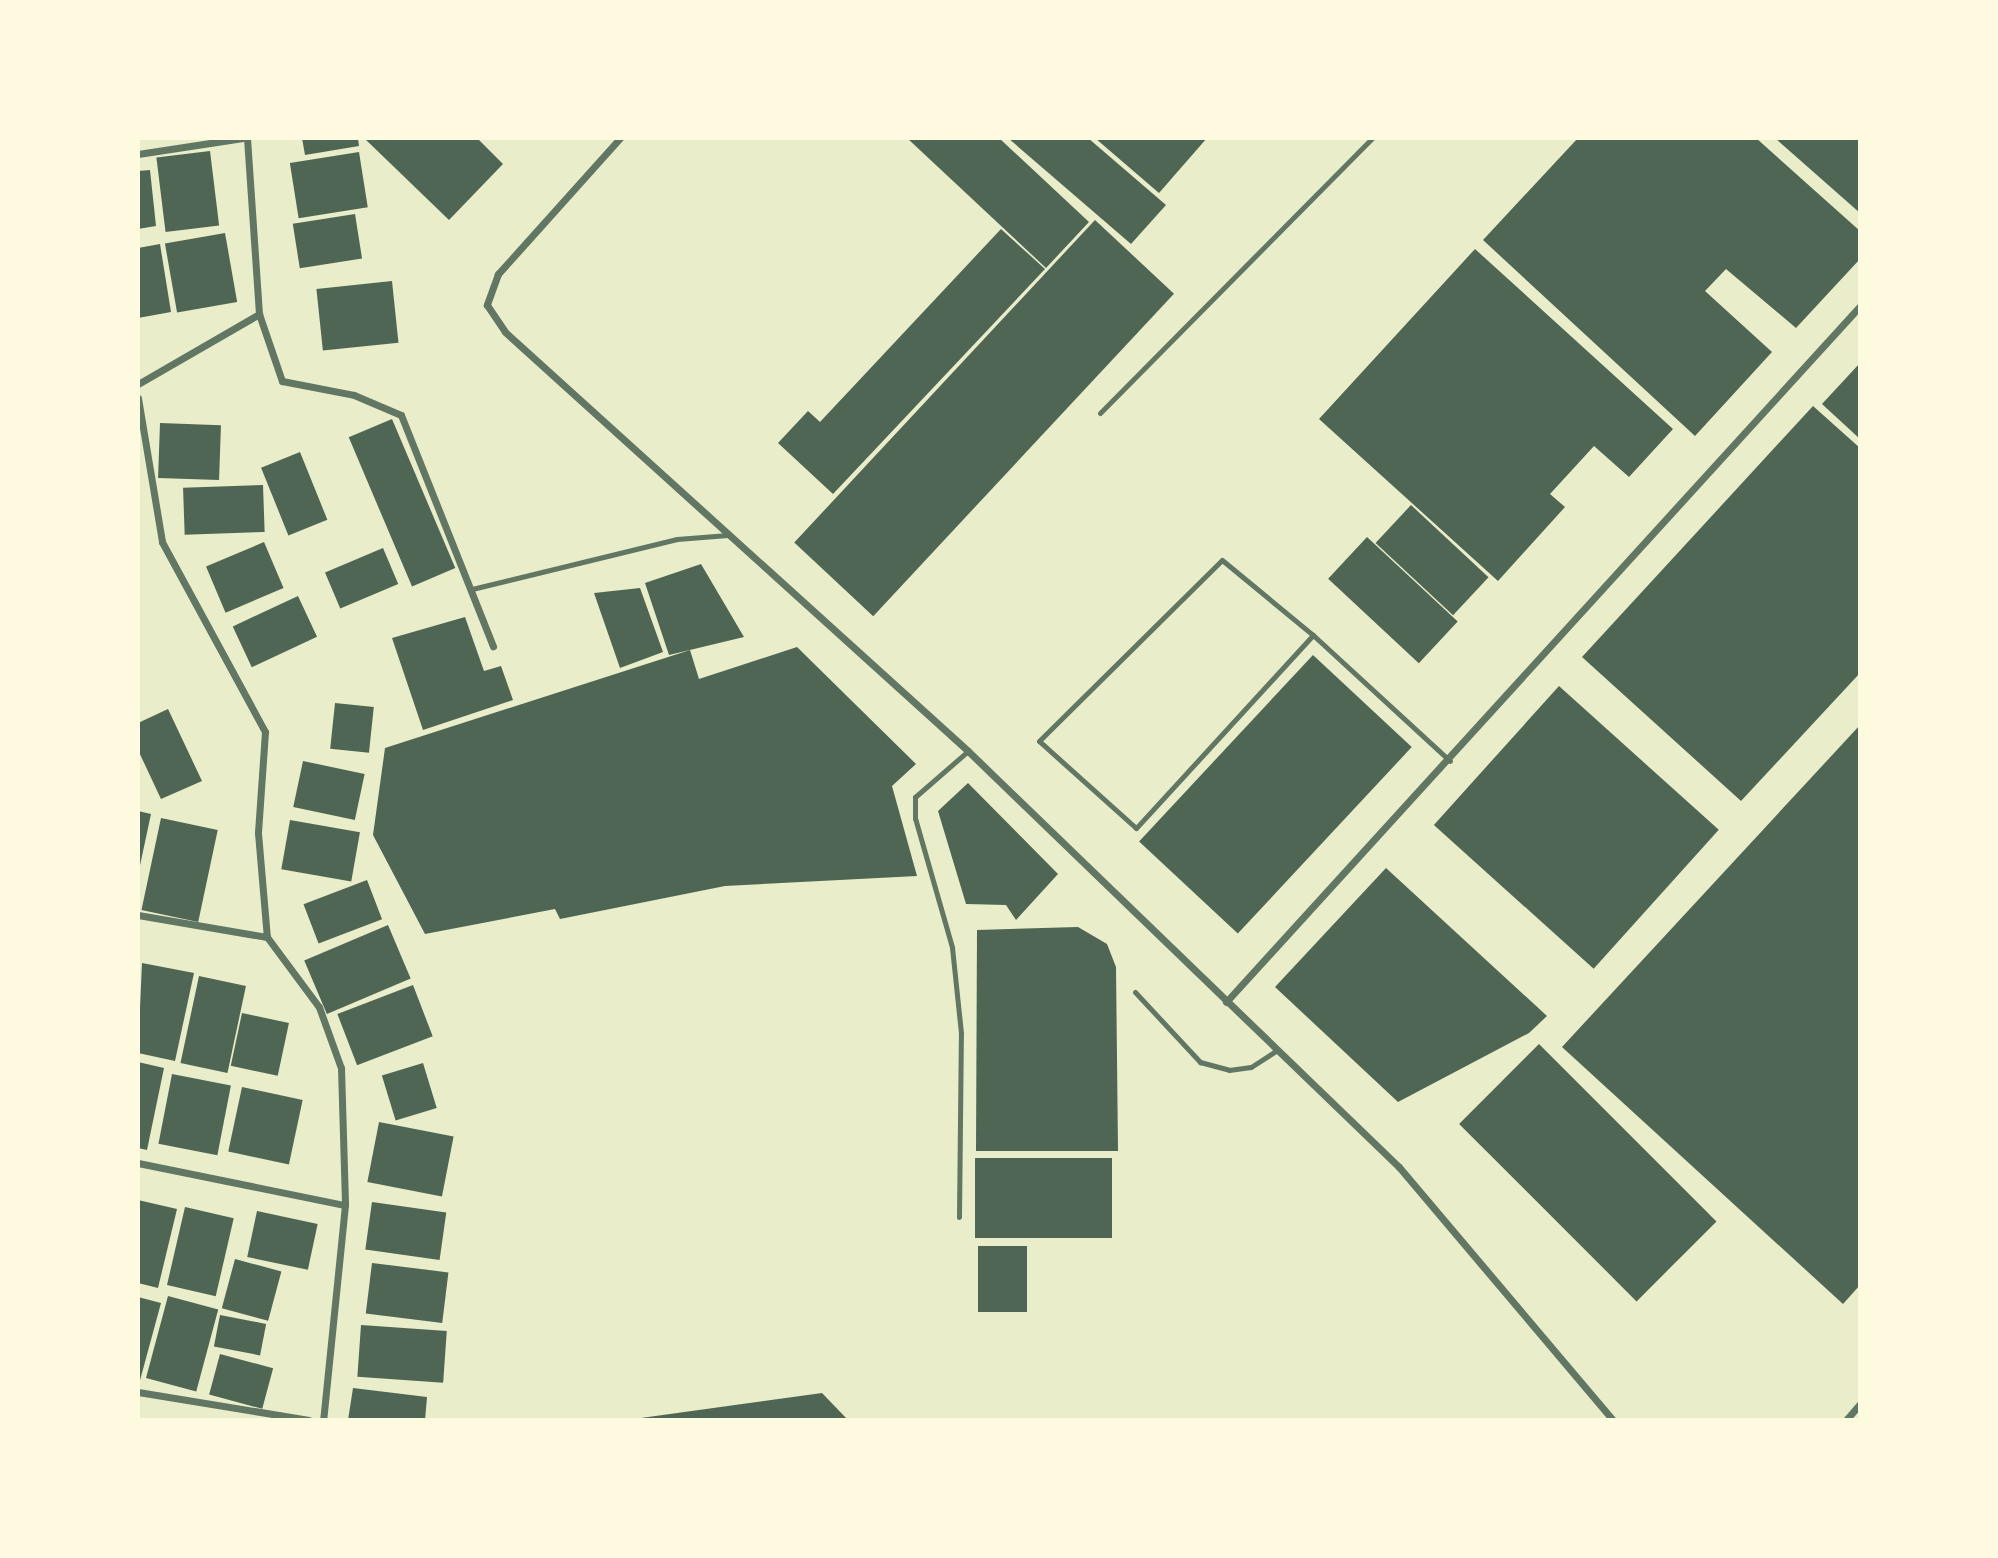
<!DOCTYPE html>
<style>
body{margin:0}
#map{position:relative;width:1998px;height:1558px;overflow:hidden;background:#e9edc9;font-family:"Source Serif 4",serif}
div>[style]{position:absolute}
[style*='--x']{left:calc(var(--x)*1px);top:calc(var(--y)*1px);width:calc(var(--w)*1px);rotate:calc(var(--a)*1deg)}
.building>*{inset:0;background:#4f6655;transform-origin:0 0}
.service>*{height:5px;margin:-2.5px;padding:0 2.5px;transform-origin:2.5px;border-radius:2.5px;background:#617663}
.minor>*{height:7px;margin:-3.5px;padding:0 3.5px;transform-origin:3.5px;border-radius:3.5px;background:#617663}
span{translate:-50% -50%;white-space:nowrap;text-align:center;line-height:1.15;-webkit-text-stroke:6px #fefae0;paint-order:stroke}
.frame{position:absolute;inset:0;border:140px solid #fefae0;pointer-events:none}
</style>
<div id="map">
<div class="building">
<div style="clip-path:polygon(302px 138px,358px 138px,359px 146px,305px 155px)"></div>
<div style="clip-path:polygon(364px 138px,477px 138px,503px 164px,449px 220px)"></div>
<div style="clip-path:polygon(907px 138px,999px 138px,1089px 222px,1046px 268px)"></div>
<div style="clip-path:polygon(1008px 138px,1088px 138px,1166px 205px,1131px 244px)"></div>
<div style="clip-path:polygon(1095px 138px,1207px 138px,1159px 193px)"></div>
<div style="clip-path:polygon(1578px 138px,1756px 138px,1860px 231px,1860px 259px,1796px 328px,1726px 269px,1705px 291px,1772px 352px,1695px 436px,1483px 240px)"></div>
<div style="clip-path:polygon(1775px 138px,1860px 138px,1860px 213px)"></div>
<div style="left:210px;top:151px;width:75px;height:54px;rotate:83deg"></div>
<div style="left:359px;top:152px;width:56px;height:70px;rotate:81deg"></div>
<div style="clip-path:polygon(150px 170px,156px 226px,138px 229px,138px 171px)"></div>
<div style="left:355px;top:214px;width:45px;height:63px;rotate:81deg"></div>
<div style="left:1095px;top:220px;width:108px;height:441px;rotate:43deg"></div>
<div style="clip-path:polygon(1001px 229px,1045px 269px,833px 494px,778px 443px,808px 411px,820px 422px)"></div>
<div style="left:225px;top:233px;width:70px;height:61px;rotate:80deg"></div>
<div style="clip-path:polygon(160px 244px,171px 312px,138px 318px,138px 248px)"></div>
<div style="clip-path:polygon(1475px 249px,1673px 429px,1629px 477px,1594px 446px,1550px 494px,1565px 507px,1498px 581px,1319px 419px)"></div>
<div style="left:392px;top:281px;width:62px;height:76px;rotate:84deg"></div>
<div style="clip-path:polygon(1860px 363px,1860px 439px,1822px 404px)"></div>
<div style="clip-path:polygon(1813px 406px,1860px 448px,1860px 673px,1741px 801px,1582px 657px)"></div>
<div style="left:392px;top:419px;width:162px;height:47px;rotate:67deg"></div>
<div style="left:160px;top:423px;width:61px;height:55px;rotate:2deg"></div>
<div style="left:300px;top:452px;width:73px;height:42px;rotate:68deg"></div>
<div style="left:263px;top:485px;width:47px;height:80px;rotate:88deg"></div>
<div style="left:1411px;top:505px;width:106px;height:52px;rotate:43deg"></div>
<div style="left:1367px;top:537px;width:124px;height:57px;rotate:43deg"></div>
<div style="left:264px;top:542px;width:50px;height:63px;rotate:67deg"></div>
<div style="left:383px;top:548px;width:39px;height:63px;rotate:67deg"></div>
<div style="clip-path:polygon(701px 564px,744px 637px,669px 655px,645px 583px)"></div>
<div style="clip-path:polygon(640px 588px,663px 652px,620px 668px,594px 593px)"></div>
<div style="left:298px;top:596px;width:45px;height:72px;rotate:65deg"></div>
<div style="clip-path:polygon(465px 617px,484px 671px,501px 666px,513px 700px,423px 730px,392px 638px)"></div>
<div style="clip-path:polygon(797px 647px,916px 764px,892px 786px,917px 876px,725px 886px,560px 919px,555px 909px,425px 934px,373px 835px,385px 748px,690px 650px,699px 679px)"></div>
<div style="left:1313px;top:655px;width:135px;height:255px;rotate:43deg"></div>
<div style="left:1559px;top:686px;width:215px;height:187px;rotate:42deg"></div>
<div style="left:335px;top:703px;width:39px;height:46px;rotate:6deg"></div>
<div style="clip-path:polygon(168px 709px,202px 781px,161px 799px,138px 750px,138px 723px)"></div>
<div style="clip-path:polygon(1860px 725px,1860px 1285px,1843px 1304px,1562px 1047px)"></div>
<div style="left:303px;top:761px;width:63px;height:47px;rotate:12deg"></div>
<div style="clip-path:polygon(968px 783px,1058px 874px,1016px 920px,1006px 905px,966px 904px,938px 811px)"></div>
<div style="clip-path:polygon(138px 811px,151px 814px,139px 870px,138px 870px)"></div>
<div style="left:161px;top:818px;width:58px;height:94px;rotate:12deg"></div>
<div style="left:290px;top:820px;width:71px;height:50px;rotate:10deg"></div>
<div style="clip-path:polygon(1386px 868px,1547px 1016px,1529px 1033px,1398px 1102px,1275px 987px)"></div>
<div style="left:367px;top:880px;width:42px;height:68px;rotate:69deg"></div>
<div style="left:388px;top:925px;width:58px;height:91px;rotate:67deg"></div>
<div style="clip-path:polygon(1078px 927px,1107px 944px,1116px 967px,1118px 1151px,976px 1151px,977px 930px)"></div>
<div style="clip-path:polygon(142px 963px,194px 973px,175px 1061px,138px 1053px)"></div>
<div style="left:199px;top:976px;width:48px;height:89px;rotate:12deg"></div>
<div style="left:413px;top:985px;width:55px;height:81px;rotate:69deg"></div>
<div style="left:242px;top:1013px;width:48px;height:54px;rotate:12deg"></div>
<div style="left:1539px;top:1044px;width:251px;height:113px;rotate:45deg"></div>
<div style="clip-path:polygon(138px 1062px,164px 1068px,147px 1150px,138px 1148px)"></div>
<div style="left:423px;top:1063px;width:47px;height:43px;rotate:73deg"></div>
<div style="left:172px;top:1074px;width:60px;height:71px;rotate:11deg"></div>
<div style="left:242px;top:1087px;width:62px;height:66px;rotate:12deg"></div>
<div style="left:379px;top:1122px;width:76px;height:61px;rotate:11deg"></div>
<div style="left:975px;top:1158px;width:137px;height:80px"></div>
<div style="clip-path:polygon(138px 1200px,177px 1209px,158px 1288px,138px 1283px)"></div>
<div style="left:372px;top:1202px;width:75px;height:48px;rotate:8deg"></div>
<div style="left:185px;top:1207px;width:50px;height:80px;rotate:13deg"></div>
<div style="left:257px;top:1211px;width:62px;height:47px;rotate:12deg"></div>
<div style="left:978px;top:1246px;width:49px;height:66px"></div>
<div style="left:235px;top:1259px;width:48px;height:51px;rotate:15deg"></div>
<div style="left:372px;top:1263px;width:77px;height:51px;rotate:7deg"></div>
<div style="left:168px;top:1296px;width:52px;height:85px;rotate:15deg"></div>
<div style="clip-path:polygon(138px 1297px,161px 1303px,139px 1384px,138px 1384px)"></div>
<div style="left:220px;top:1315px;width:47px;height:32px;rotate:11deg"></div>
<div style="left:361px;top:1325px;width:86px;height:52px;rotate:4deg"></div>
<div style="left:220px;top:1354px;width:55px;height:42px;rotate:15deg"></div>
<div style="clip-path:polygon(353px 1388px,427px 1397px,425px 1420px,348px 1420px)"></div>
<div style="clip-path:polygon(822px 1393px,848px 1420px,641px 1420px,641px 1418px)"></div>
</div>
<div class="service">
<div style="--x:1100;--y:413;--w:387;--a:-45.3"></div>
<div style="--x:472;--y:589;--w:211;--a:-13.7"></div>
<div style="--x:677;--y:539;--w:51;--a:-4.5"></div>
<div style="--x:1313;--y:635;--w:262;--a:132.5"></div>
<div style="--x:1136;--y:828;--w:130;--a:-138.1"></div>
<div style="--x:1039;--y:741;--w:257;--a:-44.7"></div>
<div style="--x:1222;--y:560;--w:118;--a:39.5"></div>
<div style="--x:1313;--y:635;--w:186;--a:42.6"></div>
<div style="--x:1135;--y:992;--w:96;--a:47.1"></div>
<div style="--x:1200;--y:1062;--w:30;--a:15"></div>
<div style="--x:1229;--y:1070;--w:22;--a:-8"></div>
<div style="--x:1251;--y:1067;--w:31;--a:-33"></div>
<div style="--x:959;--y:1217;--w:184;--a:-89.4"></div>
<div style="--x:961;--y:1033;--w:86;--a:-96"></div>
<div style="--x:952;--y:947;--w:134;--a:-106"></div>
<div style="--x:915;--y:818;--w:21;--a:-90"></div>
<div style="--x:915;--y:797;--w:70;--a:-41"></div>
</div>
<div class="minor">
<div style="--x:247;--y:138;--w:176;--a:86.1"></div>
<div style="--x:259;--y:314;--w:71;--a:71.1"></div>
<div style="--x:282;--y:381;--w:73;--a:11"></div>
<div style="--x:354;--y:395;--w:51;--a:23.1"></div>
<div style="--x:401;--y:415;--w:249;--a:68.3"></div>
<div style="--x:620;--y:138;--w:183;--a:131.9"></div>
<div style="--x:498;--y:274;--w:33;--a:110"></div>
<div style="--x:487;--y:305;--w:32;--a:56"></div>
<div style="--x:505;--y:332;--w:624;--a:42.14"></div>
<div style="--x:968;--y:751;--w:599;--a:43.99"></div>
<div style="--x:1399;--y:1167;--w:331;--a:49.8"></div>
<div style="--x:138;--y:154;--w:106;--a:-8.7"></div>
<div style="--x:138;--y:384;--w:140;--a:-30"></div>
<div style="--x:138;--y:398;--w:146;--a:80.5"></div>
<div style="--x:162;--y:542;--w:216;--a:61.5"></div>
<div style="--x:265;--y:732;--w:101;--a:94"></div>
<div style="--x:258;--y:833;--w:104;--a:85.1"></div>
<div style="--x:267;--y:937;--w:87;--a:53.4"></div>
<div style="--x:319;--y:1007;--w:65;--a:70.2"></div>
<div style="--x:341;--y:1068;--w:137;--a:88.3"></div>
<div style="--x:345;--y:1205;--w:216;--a:95.8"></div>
<div style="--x:138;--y:915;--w:131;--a:9.7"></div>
<div style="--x:1226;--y:1002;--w:941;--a:-47.67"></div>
<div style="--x:138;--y:1163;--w:211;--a:11.5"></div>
<div style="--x:138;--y:1392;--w:173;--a:9.3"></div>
<div style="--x:1846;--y:1420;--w:21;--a:-49"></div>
</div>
<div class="frame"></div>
</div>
